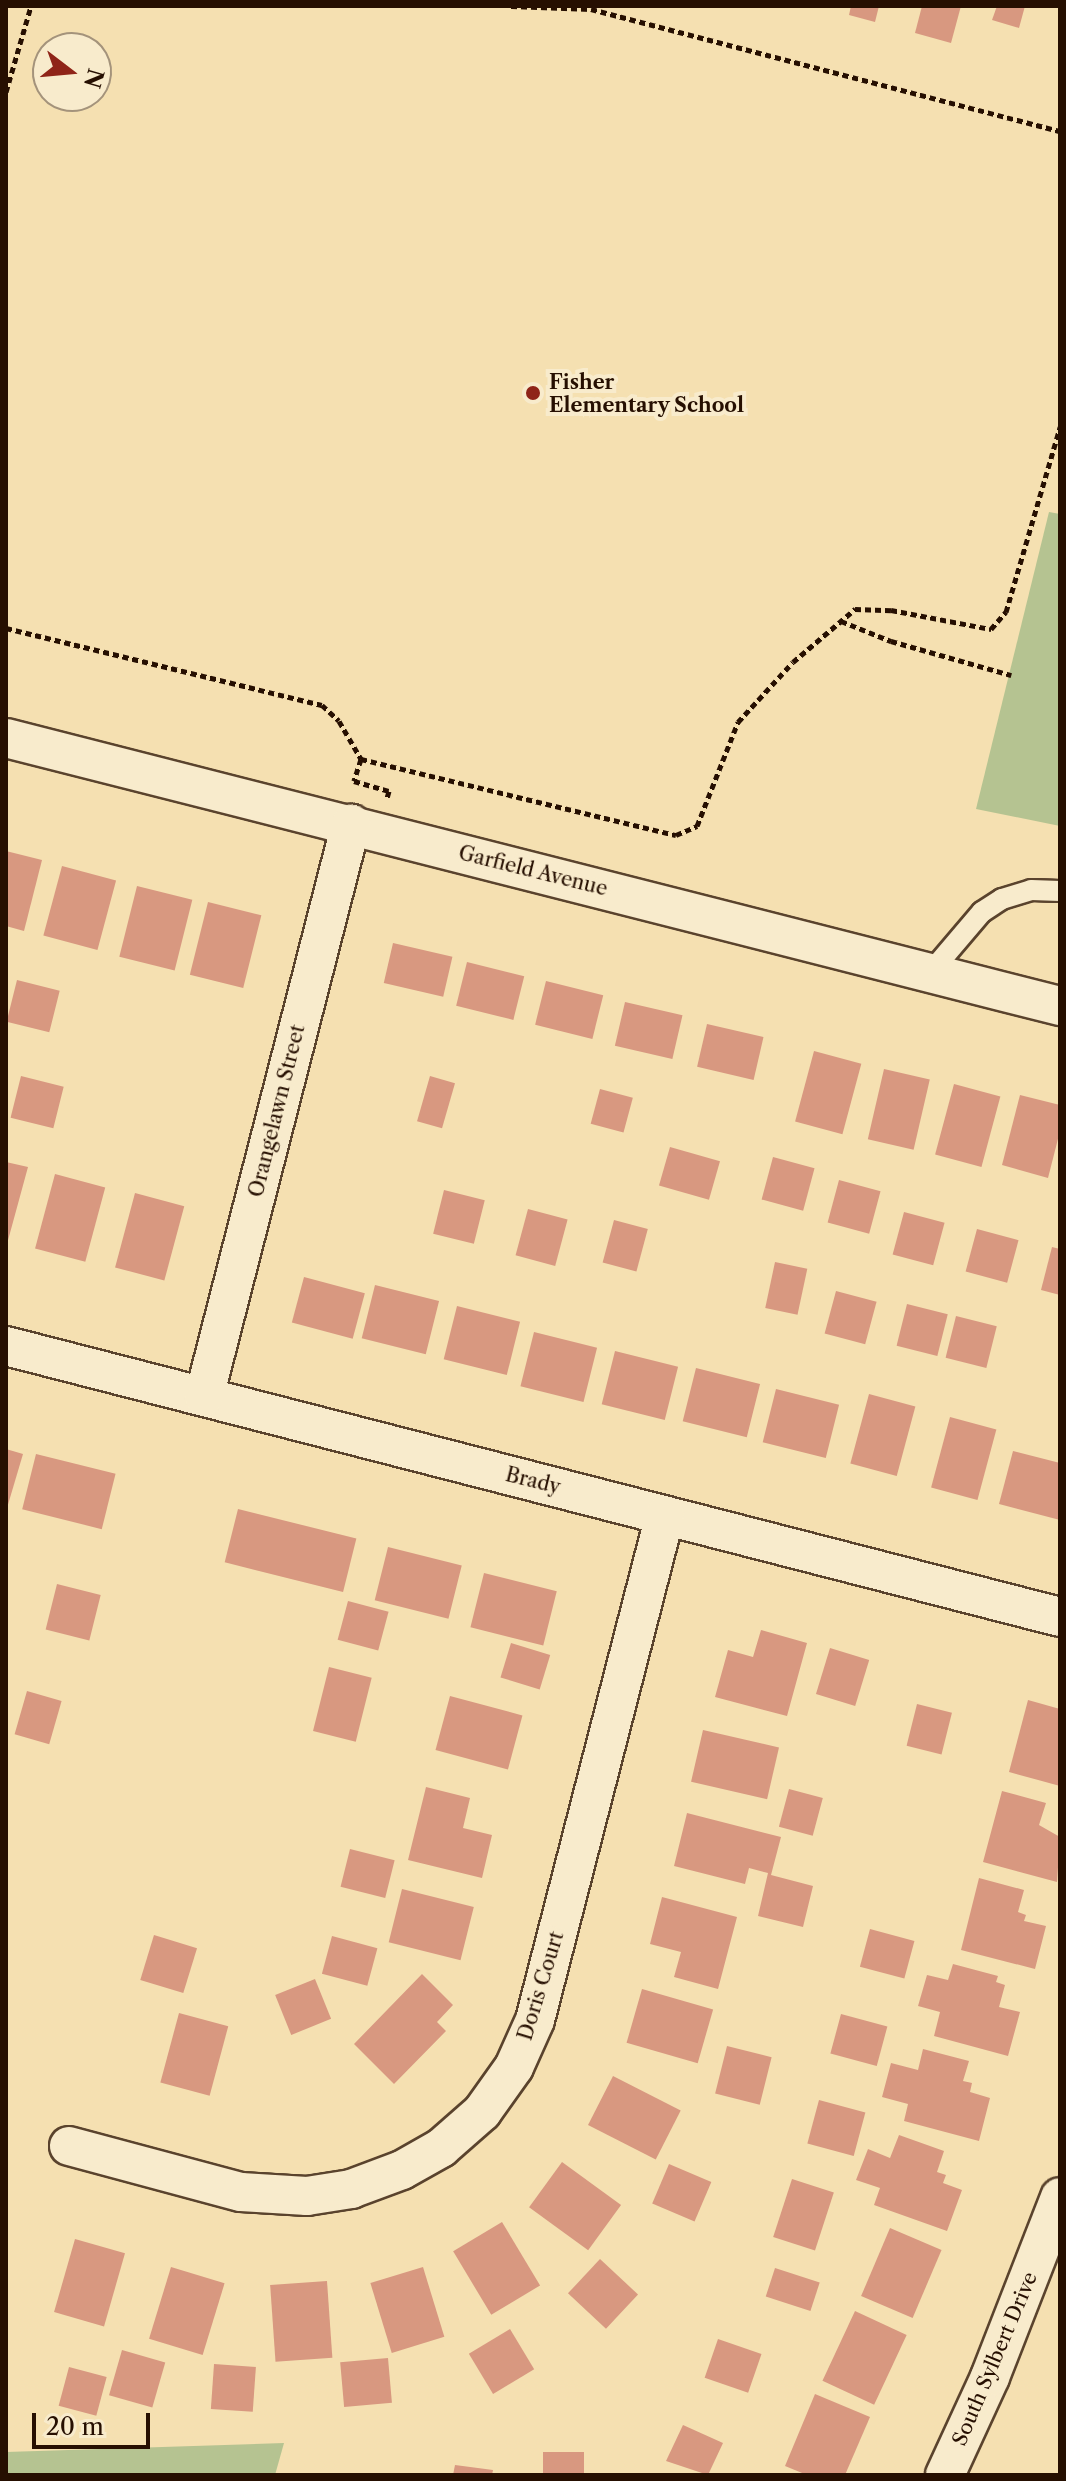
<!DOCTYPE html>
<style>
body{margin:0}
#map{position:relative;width:1066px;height:2481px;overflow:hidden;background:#f5e0b1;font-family:"Libre Caslon Text",serif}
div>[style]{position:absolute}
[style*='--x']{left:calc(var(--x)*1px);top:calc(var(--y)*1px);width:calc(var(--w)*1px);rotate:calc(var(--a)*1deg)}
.green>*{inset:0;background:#b5c391}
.building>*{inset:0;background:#d89880;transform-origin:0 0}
.path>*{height:5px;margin-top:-2.5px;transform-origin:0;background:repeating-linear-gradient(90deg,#260f01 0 6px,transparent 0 10px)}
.roads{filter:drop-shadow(2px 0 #5a432d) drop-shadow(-2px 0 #5a432d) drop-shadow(0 2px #5a432d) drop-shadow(0 -2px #5a432d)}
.service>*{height:20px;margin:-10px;padding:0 10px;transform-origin:10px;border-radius:10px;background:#f8ebcc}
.minor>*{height:38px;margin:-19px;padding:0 19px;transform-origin:19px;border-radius:19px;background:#f8ebcc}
.dots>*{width:22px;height:22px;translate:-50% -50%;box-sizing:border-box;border:4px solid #f8ebcc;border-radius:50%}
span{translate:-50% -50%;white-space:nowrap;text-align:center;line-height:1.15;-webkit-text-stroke:8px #f8ebcc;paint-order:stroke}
.poi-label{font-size:20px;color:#260f01;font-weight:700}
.left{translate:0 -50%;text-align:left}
.street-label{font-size:20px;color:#260f01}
.frame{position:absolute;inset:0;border:8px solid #260f01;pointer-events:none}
.north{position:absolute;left:32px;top:32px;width:80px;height:80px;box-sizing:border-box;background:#f8ebcc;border:2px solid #a4937b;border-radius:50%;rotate:106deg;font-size:22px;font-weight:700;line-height:32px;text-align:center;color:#260f01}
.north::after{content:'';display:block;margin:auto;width:28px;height:36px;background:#8f2418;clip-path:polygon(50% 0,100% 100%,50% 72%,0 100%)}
.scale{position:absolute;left:32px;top:2413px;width:118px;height:36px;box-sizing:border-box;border:4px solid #260f01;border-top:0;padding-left:10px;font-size:24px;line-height:28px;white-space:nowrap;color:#260f01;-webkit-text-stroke:6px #f8ebcc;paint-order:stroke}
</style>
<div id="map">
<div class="green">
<div style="clip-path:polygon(1049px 512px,1060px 514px,1060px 826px,976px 809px)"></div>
<div style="clip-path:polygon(284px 2443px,275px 2475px,6px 2475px,6px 2452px)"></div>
</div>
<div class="building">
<div style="clip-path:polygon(851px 6px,879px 6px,875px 22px,849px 15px)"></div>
<div style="clip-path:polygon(922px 6px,961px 6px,951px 43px,915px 33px)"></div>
<div style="clip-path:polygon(997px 6px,1025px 6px,1019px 28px,992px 20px)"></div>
<div style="clip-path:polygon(6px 851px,42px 860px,24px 931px,6px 926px)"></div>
<div style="left:62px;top:866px;width:56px;height:72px;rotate:15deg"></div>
<div style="left:137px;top:886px;width:57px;height:73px;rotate:14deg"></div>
<div style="left:208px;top:902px;width:55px;height:75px;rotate:14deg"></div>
<div style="left:393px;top:943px;width:61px;height:41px;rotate:13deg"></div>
<div style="left:467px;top:962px;width:59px;height:45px;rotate:14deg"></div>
<div style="left:17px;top:980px;width:44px;height:43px;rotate:14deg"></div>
<div style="left:546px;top:981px;width:59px;height:45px;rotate:14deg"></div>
<div style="left:625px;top:1002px;width:59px;height:45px;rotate:13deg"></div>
<div style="left:707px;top:1024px;width:58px;height:44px;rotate:13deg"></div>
<div style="left:814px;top:1051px;width:49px;height:73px;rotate:15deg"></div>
<div style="left:884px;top:1069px;width:47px;height:72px;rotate:13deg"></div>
<div style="left:21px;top:1076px;width:44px;height:43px;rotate:14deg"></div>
<div style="left:430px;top:1076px;width:26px;height:47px;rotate:16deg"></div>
<div style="left:954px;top:1084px;width:48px;height:73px;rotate:15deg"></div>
<div style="left:600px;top:1089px;width:34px;height:36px;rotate:15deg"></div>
<div style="clip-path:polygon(1020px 1095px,1060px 1105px,1060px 1131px,1048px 1178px,1002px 1165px)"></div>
<div style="left:670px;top:1147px;width:52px;height:40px;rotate:16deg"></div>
<div style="left:773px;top:1157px;width:43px;height:44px;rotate:15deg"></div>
<div style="clip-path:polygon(6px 1162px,28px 1167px,7px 1244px,6px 1244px)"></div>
<div style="left:55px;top:1174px;width:52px;height:77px;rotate:15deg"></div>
<div style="left:839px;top:1180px;width:43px;height:44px;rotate:15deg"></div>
<div style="left:444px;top:1190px;width:42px;height:45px;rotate:14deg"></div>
<div style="left:135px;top:1193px;width:51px;height:77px;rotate:15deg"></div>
<div style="left:528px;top:1209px;width:41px;height:48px;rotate:15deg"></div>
<div style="left:904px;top:1212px;width:42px;height:44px;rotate:15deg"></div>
<div style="left:614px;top:1220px;width:35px;height:44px;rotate:15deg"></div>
<div style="left:977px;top:1229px;width:43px;height:44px;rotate:15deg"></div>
<div style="clip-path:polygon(1052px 1247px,1060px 1249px,1060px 1295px,1041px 1290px)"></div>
<div style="left:775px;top:1262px;width:33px;height:47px;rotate:12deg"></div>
<div style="left:304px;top:1277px;width:63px;height:47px;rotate:15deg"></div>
<div style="left:375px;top:1285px;width:66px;height:55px;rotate:14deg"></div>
<div style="left:836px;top:1291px;width:42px;height:44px;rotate:15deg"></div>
<div style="left:907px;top:1304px;width:42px;height:43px;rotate:14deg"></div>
<div style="left:457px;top:1306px;width:65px;height:55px;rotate:14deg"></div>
<div style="left:956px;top:1316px;width:42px;height:43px;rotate:14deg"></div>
<div style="left:534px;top:1332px;width:65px;height:56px;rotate:14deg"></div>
<div style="left:615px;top:1351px;width:65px;height:55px;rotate:14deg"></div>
<div style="left:696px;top:1368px;width:66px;height:55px;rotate:14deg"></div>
<div style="left:776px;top:1389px;width:65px;height:55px;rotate:14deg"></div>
<div style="left:869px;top:1394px;width:48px;height:72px;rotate:15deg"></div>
<div style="left:950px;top:1417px;width:48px;height:73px;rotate:15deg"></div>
<div style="clip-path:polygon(6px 1449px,23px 1454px,7px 1508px,6px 1507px)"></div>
<div style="clip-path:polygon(1013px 1451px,1060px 1463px,1060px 1520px,999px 1504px)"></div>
<div style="left:36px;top:1454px;width:82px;height:57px;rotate:14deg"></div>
<div style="left:238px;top:1509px;width:122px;height:55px;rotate:14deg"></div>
<div style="left:388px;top:1547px;width:76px;height:55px;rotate:14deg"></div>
<div style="left:484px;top:1573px;width:75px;height:56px;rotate:14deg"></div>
<div style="left:57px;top:1584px;width:45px;height:47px;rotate:14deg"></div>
<div style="left:348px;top:1601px;width:42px;height:40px;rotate:15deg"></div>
<div style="clip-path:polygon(761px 1630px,807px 1643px,787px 1716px,715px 1697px,728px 1650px,753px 1657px)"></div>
<div style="left:511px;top:1643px;width:41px;height:36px;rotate:17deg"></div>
<div style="left:830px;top:1648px;width:41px;height:48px;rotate:17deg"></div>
<div style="left:329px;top:1667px;width:44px;height:66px;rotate:14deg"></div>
<div style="left:27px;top:1691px;width:36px;height:45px;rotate:16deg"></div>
<div style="left:450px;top:1696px;width:75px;height:56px;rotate:15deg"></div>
<div style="clip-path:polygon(1028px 1700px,1060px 1709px,1060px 1786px,1009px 1772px)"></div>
<div style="left:917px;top:1704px;width:36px;height:43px;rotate:14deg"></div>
<div style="left:703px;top:1730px;width:78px;height:53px;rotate:13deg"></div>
<div style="clip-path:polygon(426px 1787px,470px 1798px,463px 1828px,492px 1835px,482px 1878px,408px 1860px)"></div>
<div style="left:789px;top:1789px;width:35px;height:39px;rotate:15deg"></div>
<div style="clip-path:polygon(1002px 1791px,1046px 1803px,1039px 1825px,1060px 1837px,1057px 1882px,983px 1862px)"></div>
<div style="clip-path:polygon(687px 1813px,781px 1837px,771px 1875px,813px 1886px,803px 1927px,758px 1916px,768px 1873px,749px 1868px,745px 1884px,674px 1866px)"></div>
<div style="left:350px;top:1849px;width:46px;height:39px;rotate:14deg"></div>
<div style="clip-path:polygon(979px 1878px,1024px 1890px,1018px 1912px,1026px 1915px,1024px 1921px,1046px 1926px,1035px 1969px,961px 1950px)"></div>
<div style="left:402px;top:1889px;width:74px;height:55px;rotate:14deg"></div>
<div style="clip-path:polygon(662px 1897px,737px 1917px,718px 1989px,674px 1977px,681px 1952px,650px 1944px)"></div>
<div style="left:870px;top:1929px;width:46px;height:39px;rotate:15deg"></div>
<div style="left:154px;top:1935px;width:45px;height:47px;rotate:17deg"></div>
<div style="left:332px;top:1936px;width:47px;height:39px;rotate:15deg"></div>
<div style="clip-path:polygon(953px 1964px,998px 1976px,996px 1982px,1005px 1985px,999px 2007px,1020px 2012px,1008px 2056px,934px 2036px,940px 2012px,918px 2006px,927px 1975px,948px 1980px)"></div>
<div style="clip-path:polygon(422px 1974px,453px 2005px,437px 2022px,446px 2031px,394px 2084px,354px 2044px)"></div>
<div style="left:315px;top:1979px;width:43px;height:43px;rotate:68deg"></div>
<div style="left:642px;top:1989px;width:74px;height:56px;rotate:16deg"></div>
<div style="left:179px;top:2013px;width:51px;height:72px;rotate:15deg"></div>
<div style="left:841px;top:2014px;width:48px;height:41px;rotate:15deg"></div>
<div style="left:727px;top:2046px;width:46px;height:49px;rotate:14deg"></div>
<div style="clip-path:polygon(923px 2049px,969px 2061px,963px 2081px,972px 2083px,970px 2092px,990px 2098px,979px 2141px,904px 2121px,908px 2104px,882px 2097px,891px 2063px,918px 2070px)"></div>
<div style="left:613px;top:2076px;width:76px;height:55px;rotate:27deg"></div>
<div style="left:819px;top:2100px;width:48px;height:45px;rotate:15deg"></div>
<div style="clip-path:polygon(899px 2135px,944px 2151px,937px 2172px,946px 2175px,943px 2183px,962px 2190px,947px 2231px,874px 2205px,880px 2188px,856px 2180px,868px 2149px,890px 2158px)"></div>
<div style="left:562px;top:2162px;width:73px;height:56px;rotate:36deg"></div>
<div style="left:669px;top:2164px;width:46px;height:43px;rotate:23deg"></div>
<div style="left:792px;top:2179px;width:44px;height:61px;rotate:18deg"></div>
<div style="left:502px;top:2222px;width:74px;height:57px;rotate:59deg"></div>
<div style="left:890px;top:2228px;width:56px;height:74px;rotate:23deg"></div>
<div style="left:75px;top:2239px;width:52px;height:76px;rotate:16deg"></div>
<div style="left:600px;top:2259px;width:52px;height:47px;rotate:43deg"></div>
<div style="left:171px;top:2267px;width:56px;height:75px;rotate:17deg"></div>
<div style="left:423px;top:2267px;width:73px;height:55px;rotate:73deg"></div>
<div style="left:775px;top:2268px;width:47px;height:30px;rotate:18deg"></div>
<div style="left:327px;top:2281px;width:77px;height:57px;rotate:86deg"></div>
<div style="left:855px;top:2311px;width:57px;height:77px;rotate:25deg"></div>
<div style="left:510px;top:2329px;width:47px;height:48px;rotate:59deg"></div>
<div style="left:718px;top:2339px;width:46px;height:41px;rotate:19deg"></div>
<div style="left:122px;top:2350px;width:45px;height:47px;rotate:16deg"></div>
<div style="left:388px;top:2358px;width:45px;height:48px;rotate:85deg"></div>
<div style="left:214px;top:2364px;width:42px;height:45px;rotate:4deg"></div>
<div style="left:69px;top:2367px;width:39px;height:40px;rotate:15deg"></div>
<div style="clip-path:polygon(815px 2394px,870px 2417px,845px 2475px,807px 2475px,785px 2466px)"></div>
<div style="clip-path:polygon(683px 2425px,723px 2443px,708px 2475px,666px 2461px)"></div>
<div style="left:543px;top:2452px;width:41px;height:23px"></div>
<div style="clip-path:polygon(455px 2465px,493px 2470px,492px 2475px,453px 2475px)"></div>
</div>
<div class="path">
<div style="--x:511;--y:6;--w:80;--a:2.1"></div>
<div style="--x:591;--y:9;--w:485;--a:14.6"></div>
<div style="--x:6;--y:92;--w:90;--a:-73.8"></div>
<div style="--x:1058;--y:311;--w:2;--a:0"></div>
<div style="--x:841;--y:621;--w:54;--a:21.8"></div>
<div style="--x:891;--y:641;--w:125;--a:15.8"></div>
<div style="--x:6;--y:628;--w:325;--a:13.7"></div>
<div style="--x:322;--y:705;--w:23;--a:43"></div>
<div style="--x:339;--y:721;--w:44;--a:59.9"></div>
<div style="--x:361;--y:759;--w:324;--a:13.6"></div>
<div style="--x:676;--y:835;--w:23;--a:-23"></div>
<div style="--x:697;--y:826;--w:112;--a:-68.5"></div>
<div style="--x:738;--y:722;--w:81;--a:-47.5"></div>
<div style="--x:793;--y:662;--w:82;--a:-40.5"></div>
<div style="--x:855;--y:609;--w:36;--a:2"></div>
<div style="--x:891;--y:610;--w:102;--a:10.8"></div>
<div style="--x:991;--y:629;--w:23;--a:-49"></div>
<div style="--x:1006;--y:612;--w:193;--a:-73.7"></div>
<div style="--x:361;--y:759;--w:23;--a:108"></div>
<div style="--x:354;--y:781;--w:36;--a:16"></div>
<div style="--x:389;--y:791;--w:7;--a:106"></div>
</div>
<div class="roads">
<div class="service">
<div style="--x:930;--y:973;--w:80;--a:-49.6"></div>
<div style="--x:982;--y:912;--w:24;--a:-33"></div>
<div style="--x:1002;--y:899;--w:30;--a:-17"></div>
<div style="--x:1031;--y:890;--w:29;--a:2"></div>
</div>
<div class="minor">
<div style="--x:6;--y:738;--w:1088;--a:14.27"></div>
<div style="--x:6;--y:1346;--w:1088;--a:14.42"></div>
<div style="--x:204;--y:1397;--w:592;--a:-75.61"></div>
<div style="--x:69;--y:2146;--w:178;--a:15"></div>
<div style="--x:241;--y:2192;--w:66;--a:3.5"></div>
<div style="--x:307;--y:2196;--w:45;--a:-9"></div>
<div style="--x:351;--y:2189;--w:54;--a:-20.4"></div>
<div style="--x:402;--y:2170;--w:45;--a:-29.4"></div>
<div style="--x:441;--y:2148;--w:55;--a:-41.3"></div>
<div style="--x:482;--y:2112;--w:55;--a:-54.6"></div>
<div style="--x:514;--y:2067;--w:51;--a:-65.9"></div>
<div style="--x:535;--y:2020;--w:521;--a:-75.56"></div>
<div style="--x:945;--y:2475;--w:108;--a:-65.3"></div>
<div style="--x:990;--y:2377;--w:193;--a:-68.7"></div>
</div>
</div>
<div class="dots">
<div style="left:533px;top:393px;background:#8f2418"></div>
</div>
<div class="poi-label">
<span class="left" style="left:549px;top:394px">Fisher<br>Elementary School</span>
</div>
<div class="street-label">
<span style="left:533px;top:871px;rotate:14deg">Garfield Avenue</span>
<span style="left:277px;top:1111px;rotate:-76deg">Orangelawn Street</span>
<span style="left:533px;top:1481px;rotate:14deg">Brady</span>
<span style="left:541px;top:1986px;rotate:-73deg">Doris Court</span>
<span style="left:995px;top:2359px;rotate:-67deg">South Sylbert Drive</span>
</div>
<div class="frame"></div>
<div class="north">N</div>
<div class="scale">20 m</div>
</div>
